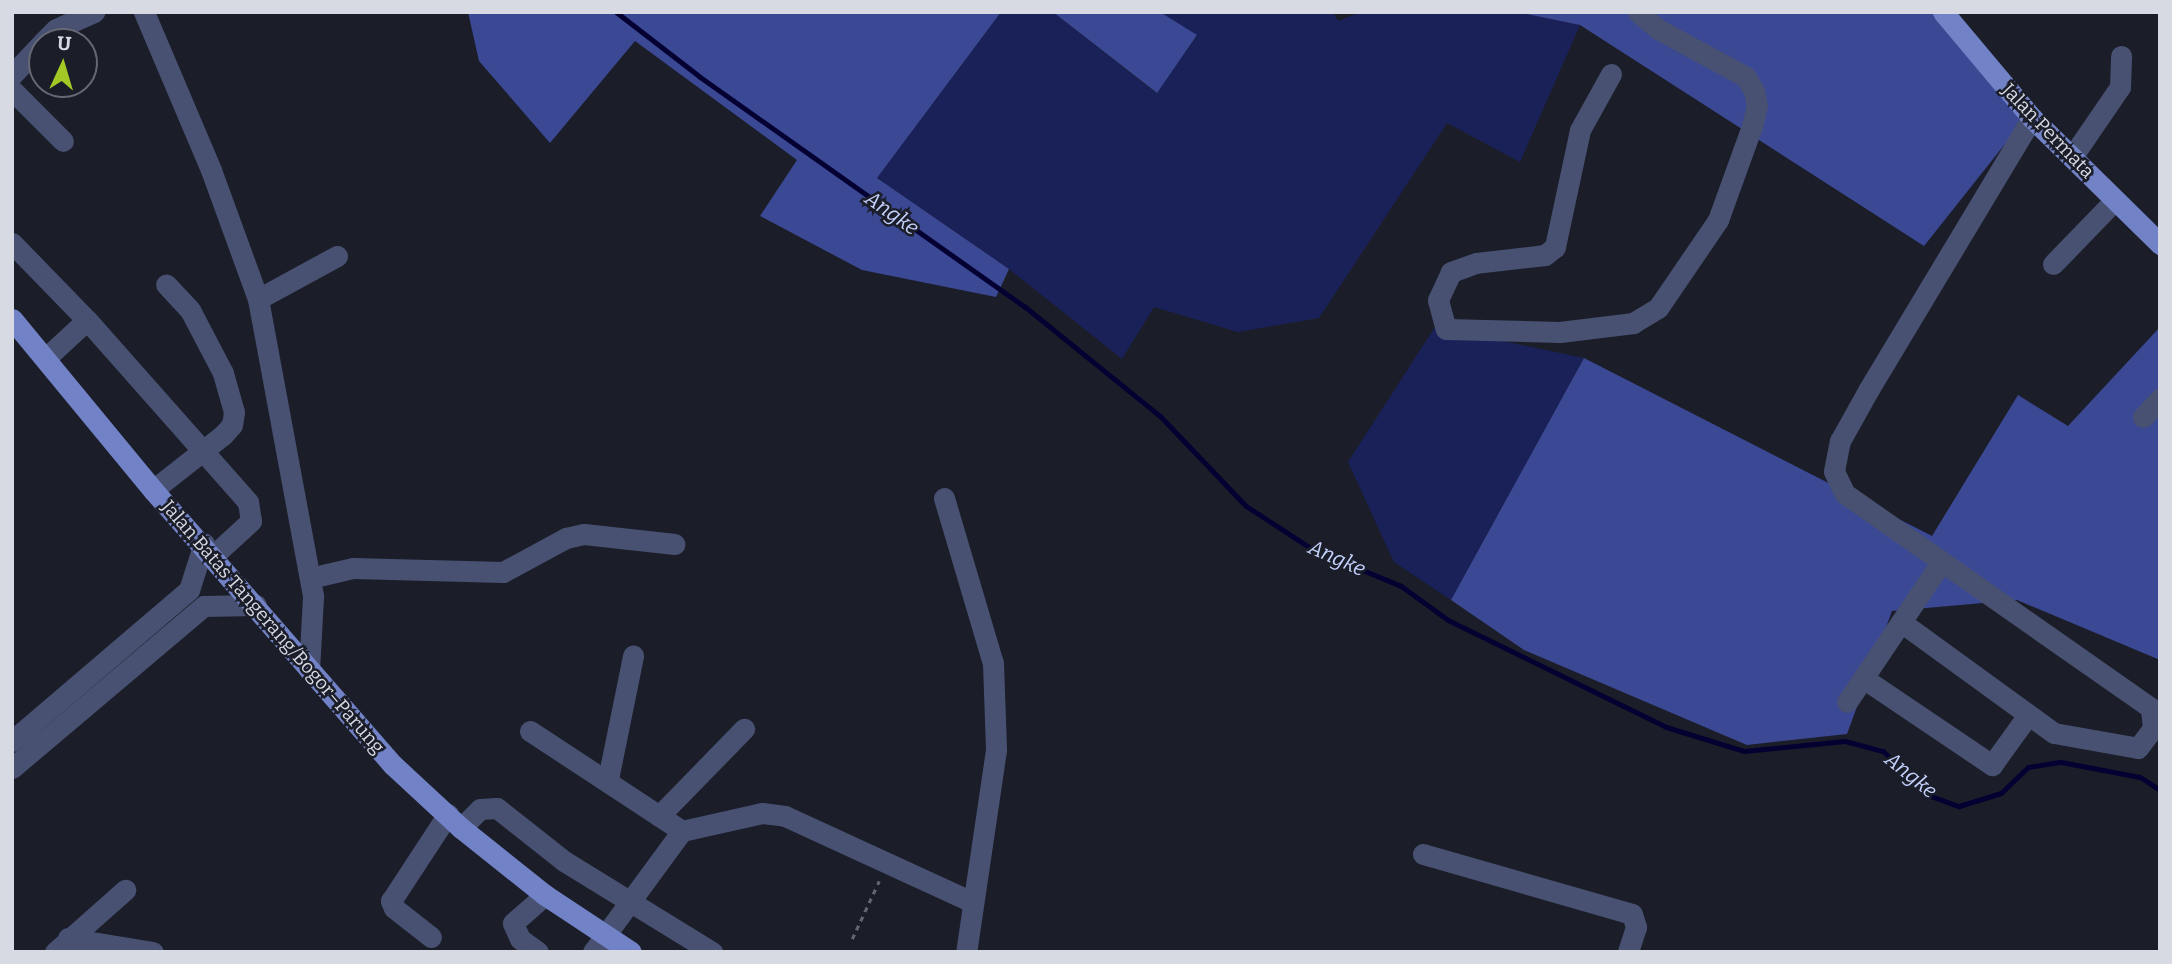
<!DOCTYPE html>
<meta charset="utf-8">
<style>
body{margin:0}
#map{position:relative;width:2172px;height:964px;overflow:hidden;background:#1b1e29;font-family:Bitter,serif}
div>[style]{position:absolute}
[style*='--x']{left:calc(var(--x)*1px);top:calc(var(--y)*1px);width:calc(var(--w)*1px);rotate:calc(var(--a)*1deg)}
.green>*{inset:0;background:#1a2159}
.forest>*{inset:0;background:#3b4894}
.stream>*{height:5px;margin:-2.5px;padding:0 2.5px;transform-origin:2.5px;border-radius:2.5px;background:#040031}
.path>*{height:2.5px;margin-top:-1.25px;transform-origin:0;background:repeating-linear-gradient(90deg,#636670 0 5px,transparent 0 10px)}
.minor>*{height:21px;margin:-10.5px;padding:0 10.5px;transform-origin:10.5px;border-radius:10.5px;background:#485172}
.major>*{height:21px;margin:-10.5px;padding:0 10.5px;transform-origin:10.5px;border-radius:10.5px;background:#7282c7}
span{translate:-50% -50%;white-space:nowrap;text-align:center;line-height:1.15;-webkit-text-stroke:5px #1b1e29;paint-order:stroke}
.street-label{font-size:19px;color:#d7dae2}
.water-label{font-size:21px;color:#c5d2fd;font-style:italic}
.frame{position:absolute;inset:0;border:14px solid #d7dae2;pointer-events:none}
.north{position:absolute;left:28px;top:28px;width:70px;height:70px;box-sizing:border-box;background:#1b1e29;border:2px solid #666973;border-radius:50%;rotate:4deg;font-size:19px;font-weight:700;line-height:28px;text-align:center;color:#d7dae2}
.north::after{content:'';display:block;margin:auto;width:24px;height:32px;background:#a3c926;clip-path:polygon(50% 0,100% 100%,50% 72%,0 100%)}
</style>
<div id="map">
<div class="green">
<div style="clip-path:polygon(1001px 12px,1053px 12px,1156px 93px,1197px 36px,1160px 12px,1333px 12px,1338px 21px,1361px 12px,1517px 12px,1580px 25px,1520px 162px,1447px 123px,1319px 318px,1238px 332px,1154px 307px,1122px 359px,1009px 269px,877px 178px)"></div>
<div style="clip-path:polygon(1435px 327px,1584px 358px,1451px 600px,1394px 562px,1348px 462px)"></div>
</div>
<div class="forest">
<div style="clip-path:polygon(468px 12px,1001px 12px,877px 178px,1009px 269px,996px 297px,862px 270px,760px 216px,797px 160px,635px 41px,550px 143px,479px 61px)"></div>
<div style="clip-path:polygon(1053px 12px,1160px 12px,1197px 35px,1157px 93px)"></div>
<div style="clip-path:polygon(1517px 12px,1939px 12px,2028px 115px,1924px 246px,1580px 25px)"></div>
<div style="clip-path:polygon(2160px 327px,2160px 660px,2017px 600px,1892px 611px,1847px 734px,1747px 745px,1524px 650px,1451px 600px,1584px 358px,1932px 536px,2018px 395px,2068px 426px)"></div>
</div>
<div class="stream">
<div style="--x:616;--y:12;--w:106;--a:37.7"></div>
<div style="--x:700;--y:77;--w:397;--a:35.3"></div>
<div style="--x:1024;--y:306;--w:175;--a:39"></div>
<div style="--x:1160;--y:416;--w:124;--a:46.3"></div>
<div style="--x:1246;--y:506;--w:79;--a:33.1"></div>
<div style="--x:1312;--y:549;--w:96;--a:22.6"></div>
<div style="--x:1401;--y:586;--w:58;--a:35.9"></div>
<div style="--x:1448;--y:620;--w:243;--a:26.1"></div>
<div style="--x:1666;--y:727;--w:82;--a:17.1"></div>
<div style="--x:1744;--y:751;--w:101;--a:-5.7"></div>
<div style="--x:1845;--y:741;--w:39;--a:15"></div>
<div style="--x:1883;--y:751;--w:63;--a:44.4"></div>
<div style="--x:1928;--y:795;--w:33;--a:20"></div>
<div style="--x:1959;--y:806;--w:44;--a:-17.2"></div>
<div style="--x:2001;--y:793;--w:37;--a:-44"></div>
<div style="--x:2028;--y:767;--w:33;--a:-9"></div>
<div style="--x:2061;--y:762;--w:80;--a:10.8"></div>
<div style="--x:2140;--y:777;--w:24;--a:33"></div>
</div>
<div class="path">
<div style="--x:852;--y:939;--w:64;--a:-65"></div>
</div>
<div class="minor">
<div style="--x:144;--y:12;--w:172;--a:67"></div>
<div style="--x:211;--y:170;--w:137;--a:70"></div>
<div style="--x:258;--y:299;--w:303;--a:79.5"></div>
<div style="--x:313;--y:597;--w:73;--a:93.1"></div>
<div style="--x:43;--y:42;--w:18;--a:-45"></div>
<div style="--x:56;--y:29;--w:42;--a:-24.1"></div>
<div style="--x:1611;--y:74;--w:64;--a:119"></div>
<div style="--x:1580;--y:130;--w:120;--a:102.1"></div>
<div style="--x:1555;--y:247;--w:13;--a:141"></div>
<div style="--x:1545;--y:255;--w:69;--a:173.4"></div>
<div style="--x:1476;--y:263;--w:27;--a:160"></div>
<div style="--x:1451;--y:272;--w:31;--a:115"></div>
<div style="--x:1438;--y:300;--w:30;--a:75"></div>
<div style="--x:1446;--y:329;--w:114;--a:1.5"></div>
<div style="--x:1560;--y:332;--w:74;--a:-7"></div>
<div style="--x:1633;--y:323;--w:29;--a:-31"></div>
<div style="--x:1658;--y:308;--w:107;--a:-55.7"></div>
<div style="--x:1718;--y:220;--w:100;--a:-70.1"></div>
<div style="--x:1752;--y:126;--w:21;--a:-76"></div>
<div style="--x:1757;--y:106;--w:15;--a:-101"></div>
<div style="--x:1754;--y:91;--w:16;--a:-120"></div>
<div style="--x:1746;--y:77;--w:100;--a:-151.4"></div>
<div style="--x:1658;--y:29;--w:26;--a:-140"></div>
<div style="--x:12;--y:75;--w:44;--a:-46.8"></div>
<div style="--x:12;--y:90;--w:72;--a:45"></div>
<div style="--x:2072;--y:157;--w:85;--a:-55.6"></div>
<div style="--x:2120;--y:87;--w:31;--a:-88"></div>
<div style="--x:12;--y:243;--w:107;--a:45.8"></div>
<div style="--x:87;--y:320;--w:243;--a:48.5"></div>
<div style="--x:248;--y:502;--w:19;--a:81"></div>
<div style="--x:251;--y:521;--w:50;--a:137.4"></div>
<div style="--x:2053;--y:264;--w:88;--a:-45.9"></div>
<div style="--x:258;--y:299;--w:90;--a:-28.6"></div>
<div style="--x:47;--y:357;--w:54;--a:-42.8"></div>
<div style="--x:2143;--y:417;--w:25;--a:-47"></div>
<div style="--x:153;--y:490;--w:89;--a:-38.2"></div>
<div style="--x:223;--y:435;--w:13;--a:-48"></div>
<div style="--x:232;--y:425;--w:13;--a:-81"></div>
<div style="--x:234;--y:412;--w:41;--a:-105.8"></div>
<div style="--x:223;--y:373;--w:71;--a:-117.6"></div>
<div style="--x:190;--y:310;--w:35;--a:-133"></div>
<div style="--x:944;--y:498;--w:172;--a:73.5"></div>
<div style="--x:993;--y:663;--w:87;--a:88"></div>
<div style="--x:996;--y:750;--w:204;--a:98.4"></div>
<div style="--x:310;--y:578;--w:44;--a:-13.1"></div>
<div style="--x:353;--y:568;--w:150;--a:1.5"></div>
<div style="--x:503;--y:572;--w:72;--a:-28.4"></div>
<div style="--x:566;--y:538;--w:18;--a:-13"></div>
<div style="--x:584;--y:534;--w:91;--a:6.3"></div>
<div style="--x:1901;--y:622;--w:189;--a:36"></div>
<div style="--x:2054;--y:733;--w:85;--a:10.1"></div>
<div style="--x:2138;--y:748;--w:25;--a:-53"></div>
<div style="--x:2153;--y:728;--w:20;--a:-96"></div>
<div style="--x:2151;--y:708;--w:373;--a:-145"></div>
<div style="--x:1845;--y:494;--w:25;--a:-116"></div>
<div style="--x:1834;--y:471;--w:31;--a:-79"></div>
<div style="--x:1840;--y:441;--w:60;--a:-60.9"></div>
<div style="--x:1869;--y:389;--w:316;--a:-59"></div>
<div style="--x:1863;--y:678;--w:156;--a:34"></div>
<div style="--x:1992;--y:765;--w:62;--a:-54.2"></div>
<div style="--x:1847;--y:702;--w:166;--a:-56"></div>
<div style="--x:530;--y:731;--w:182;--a:33.3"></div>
<div style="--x:12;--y:741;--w:233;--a:-40.5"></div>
<div style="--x:189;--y:590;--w:49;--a:-72.3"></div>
<div style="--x:12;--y:768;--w:251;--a:-40.2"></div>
<div style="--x:204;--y:606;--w:52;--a:-1.1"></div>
<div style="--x:608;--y:779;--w:126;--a:-78.5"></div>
<div style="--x:659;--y:816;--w:122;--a:-45.7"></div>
<div style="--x:461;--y:828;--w:27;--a:-45"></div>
<div style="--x:480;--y:809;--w:17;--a:-3"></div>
<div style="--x:497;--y:808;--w:85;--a:38.3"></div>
<div style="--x:564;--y:861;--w:174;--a:31.6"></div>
<div style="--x:1423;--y:854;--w:217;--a:16"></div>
<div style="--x:1632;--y:914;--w:14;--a:73"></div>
<div style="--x:1636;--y:927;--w:26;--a:108"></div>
<div style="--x:431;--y:937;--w:47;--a:-141.9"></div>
<div style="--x:394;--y:908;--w:8;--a:-113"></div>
<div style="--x:391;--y:901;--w:104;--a:-56.8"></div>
<div style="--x:68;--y:938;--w:86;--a:9.4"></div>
<div style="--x:55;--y:952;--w:94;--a:-41.5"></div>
<div style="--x:538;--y:952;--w:22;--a:-144"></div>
<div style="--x:520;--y:939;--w:17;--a:-114"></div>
<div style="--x:513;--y:923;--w:43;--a:-41.2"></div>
<div style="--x:593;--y:952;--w:150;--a:-53.7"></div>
<div style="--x:682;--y:831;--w:82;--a:-12.7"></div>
<div style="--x:762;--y:813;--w:23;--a:7"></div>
<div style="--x:785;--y:816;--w:206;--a:24.7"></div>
</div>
<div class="major">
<div style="--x:1943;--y:12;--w:138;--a:50"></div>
<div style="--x:2032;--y:118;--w:180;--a:44.5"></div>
<div style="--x:12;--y:319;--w:222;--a:50.5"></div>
<div style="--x:153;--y:490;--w:365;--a:48.9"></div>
<div style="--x:393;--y:765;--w:93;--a:42.8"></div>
<div style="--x:461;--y:828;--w:107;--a:38.6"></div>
<div style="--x:545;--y:895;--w:103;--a:33.5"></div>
</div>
<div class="street-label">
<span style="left:2048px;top:131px;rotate:46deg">Jalan Permata</span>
<span style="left:273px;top:627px;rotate:49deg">Jalan Batas Tangerang/Bogor–Parung</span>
</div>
<div class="water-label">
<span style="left:892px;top:213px;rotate:35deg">Angke</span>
<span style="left:1337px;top:558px;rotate:24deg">Angke</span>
<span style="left:1911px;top:775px;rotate:39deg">Angke</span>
</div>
<div class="frame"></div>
<div class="north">U</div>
</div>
